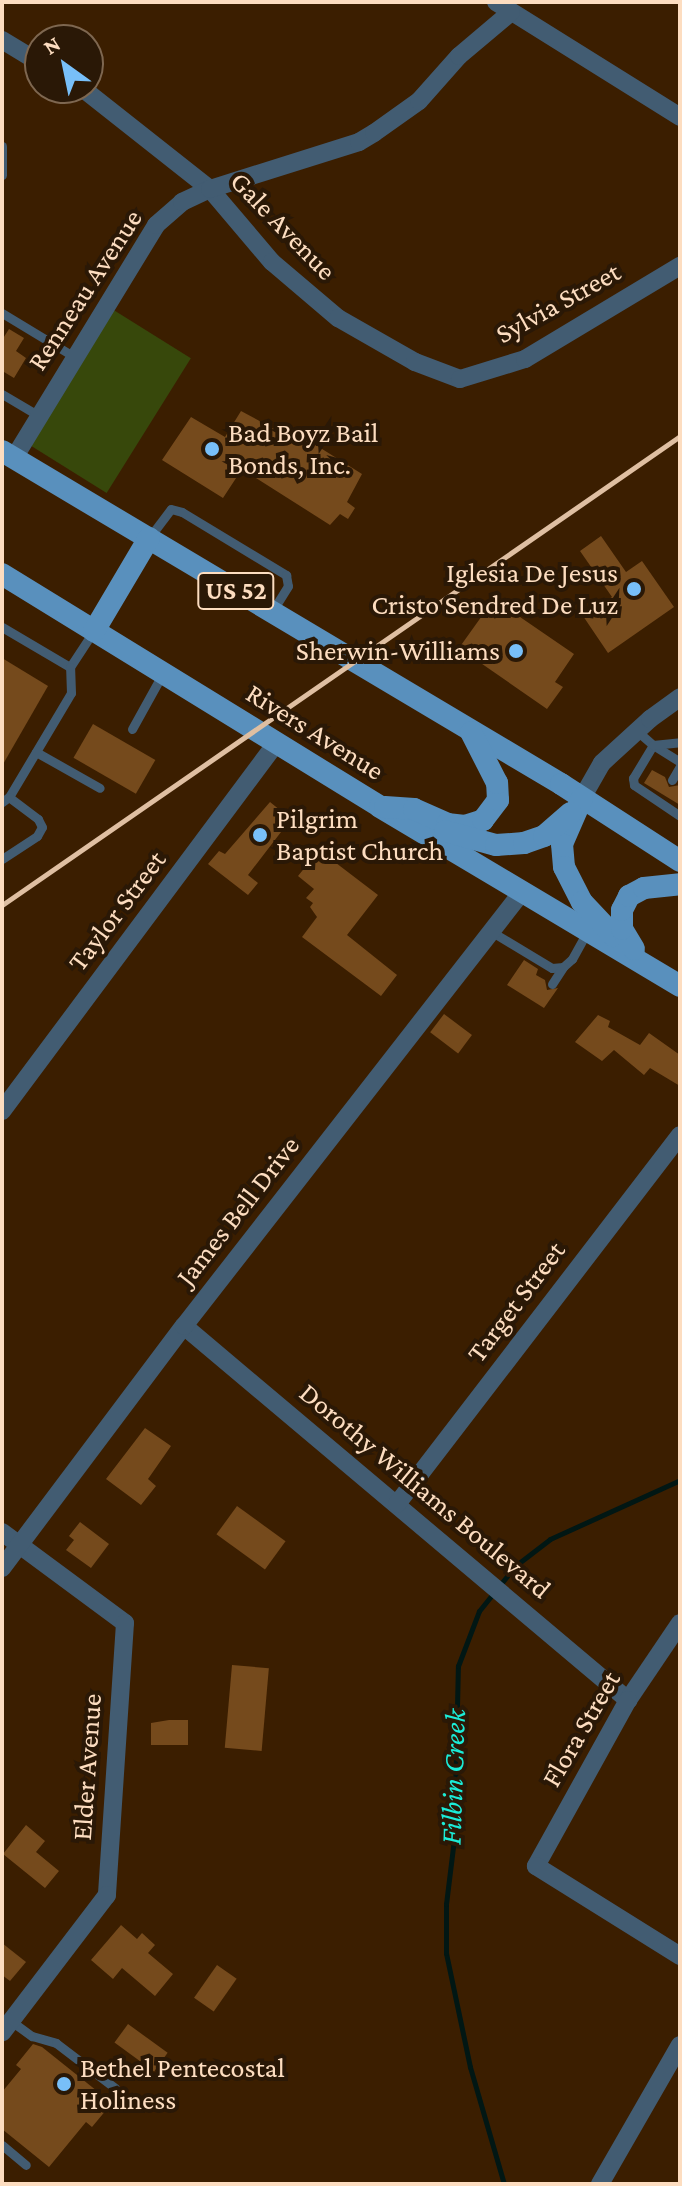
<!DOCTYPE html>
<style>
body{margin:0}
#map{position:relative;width:682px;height:2186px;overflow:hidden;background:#3b1e00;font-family:"Crimson Pro",serif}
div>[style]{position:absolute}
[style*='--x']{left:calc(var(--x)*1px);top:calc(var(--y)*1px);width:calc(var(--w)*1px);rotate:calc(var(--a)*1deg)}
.green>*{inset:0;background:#37480b;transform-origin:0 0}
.stream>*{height:5px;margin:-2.5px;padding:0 2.5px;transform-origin:2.5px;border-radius:2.5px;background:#011714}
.building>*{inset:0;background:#754a1c;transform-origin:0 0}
.service>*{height:9px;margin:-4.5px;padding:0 4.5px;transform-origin:4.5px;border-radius:4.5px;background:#425c72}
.minor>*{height:18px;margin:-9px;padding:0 9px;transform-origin:9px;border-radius:9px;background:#425c72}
.primary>*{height:22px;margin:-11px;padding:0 11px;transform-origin:11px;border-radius:11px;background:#5990bd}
.rail>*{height:5px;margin:-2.5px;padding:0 2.5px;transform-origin:2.5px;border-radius:2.5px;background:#dfbfa2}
.dots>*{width:22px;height:22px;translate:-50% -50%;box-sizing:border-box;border:4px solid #2a1806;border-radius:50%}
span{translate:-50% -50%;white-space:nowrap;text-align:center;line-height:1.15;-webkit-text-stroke:8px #2a1806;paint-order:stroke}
.shield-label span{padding:2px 6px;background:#2a1806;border:2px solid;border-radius:6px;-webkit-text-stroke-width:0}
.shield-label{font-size:26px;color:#fdddc0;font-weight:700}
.street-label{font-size:28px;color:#fdddc0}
.poi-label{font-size:28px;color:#fdddc0}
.left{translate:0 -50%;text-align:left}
.right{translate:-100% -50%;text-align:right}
.water-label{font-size:30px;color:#1becd8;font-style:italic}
.frame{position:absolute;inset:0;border:4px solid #fdddc0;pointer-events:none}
.north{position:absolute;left:24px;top:24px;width:80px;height:80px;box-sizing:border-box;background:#2a1806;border:2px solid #7e6750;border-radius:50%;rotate:327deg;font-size:22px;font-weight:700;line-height:32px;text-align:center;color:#fdddc0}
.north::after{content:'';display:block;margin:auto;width:28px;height:36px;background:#78bff8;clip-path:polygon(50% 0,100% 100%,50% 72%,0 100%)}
</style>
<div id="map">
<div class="green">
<div style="left:112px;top:309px;width:93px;height:159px;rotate:32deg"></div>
</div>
<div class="stream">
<div style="--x:504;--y:2184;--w:122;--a:-106.2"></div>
<div style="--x:470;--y:2067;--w:116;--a:-101.9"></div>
<div style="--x:446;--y:1953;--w:49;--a:-90"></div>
<div style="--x:446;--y:1904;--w:65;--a:-83"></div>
<div style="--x:454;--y:1839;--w:173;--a:-88.7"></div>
<div style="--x:458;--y:1666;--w:59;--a:-69.1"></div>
<div style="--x:479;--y:1611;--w:58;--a:-51.3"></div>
<div style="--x:515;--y:1566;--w:44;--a:-37.6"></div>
<div style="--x:550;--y:1539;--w:143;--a:-24.4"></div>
</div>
<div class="building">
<div style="clip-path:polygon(9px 329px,24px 338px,16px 351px,26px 358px,14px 378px,4px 372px,2px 376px,2px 340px)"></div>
<div style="clip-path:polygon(241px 411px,291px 438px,295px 432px,362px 474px,347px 502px,355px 508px,348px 519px,340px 514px,330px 525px,242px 469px,223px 498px,162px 460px,191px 417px,225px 437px)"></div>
<div style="clip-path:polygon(601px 536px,626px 572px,642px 561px,674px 607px,608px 653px,583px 616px,612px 597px,580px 551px)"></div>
<div style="clip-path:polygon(494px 599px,574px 654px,555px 682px,563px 687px,547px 709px,459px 648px)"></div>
<div style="clip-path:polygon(2px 658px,48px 686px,2px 766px)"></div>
<div style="left:93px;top:724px;width:72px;height:39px;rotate:30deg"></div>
<div style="clip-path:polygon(652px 770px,665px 777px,669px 787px,680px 785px,680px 805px,644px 783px)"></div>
<div style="clip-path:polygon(270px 802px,291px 819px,248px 875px,258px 883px,248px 895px,208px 864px,219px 851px,225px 854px)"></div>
<div style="clip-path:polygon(319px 850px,378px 895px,347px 935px,397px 975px,381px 996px,302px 937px,317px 917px,310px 907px,313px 903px,306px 898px,314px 889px,298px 876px)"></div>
<div style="clip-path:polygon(524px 960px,538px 969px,536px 975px,545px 980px,547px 990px,558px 988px,544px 1008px,507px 985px)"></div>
<div style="left:444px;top:1014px;width:35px;height:23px;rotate:37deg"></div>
<div style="clip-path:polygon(598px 1015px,610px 1021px,608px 1027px,640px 1045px,649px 1033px,680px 1055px,680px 1086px,650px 1068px,644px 1075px,614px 1050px,602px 1061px,575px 1042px)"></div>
<div style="clip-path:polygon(145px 1428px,171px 1446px,148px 1479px,156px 1486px,141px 1505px,106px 1479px)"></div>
<div style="left:237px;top:1506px;width:60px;height:35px;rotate:36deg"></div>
<div style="clip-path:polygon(80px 1522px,109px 1544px,91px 1568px,66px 1550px,74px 1540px,69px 1536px)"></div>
<div style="left:232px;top:1665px;width:37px;height:83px;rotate:5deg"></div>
<div style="clip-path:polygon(169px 1720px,188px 1720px,188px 1745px,151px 1745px,151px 1723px)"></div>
<div style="clip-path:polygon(26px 1825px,45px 1841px,36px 1852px,59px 1871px,45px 1888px,3px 1854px)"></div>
<div style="clip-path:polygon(121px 1925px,137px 1939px,142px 1933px,155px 1945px,148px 1953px,173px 1974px,155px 1996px,122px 1968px,113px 1979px,91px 1960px)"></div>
<div style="clip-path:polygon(2px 1943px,26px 1962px,10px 1981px,2px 1975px)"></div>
<div style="left:217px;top:1965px;width:24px;height:40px;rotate:35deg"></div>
<div style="left:128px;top:2024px;width:49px;height:23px;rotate:36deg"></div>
<div style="clip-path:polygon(33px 2044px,42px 2047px,112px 2103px,92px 2127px,86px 2122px,49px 2167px,2px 2129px,2px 2092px,21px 2069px,16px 2065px)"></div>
</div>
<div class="service">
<div style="--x:2;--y:146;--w:29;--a:90"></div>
<div style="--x:2;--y:313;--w:83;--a:31.2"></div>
<div style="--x:2;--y:394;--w:43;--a:30.7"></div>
<div style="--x:149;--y:538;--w:36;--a:-53"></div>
<div style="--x:171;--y:509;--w:11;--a:15"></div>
<div style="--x:182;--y:512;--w:122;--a:31.2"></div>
<div style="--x:286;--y:575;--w:11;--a:80"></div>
<div style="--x:288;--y:586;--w:31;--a:122"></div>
<div style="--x:2;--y:627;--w:79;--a:30.5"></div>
<div style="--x:70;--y:667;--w:42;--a:-56.7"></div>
<div style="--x:132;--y:729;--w:64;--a:-61"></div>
<div style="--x:637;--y:731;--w:21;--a:41"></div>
<div style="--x:653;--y:745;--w:39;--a:121"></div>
<div style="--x:633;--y:778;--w:7;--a:82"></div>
<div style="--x:634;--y:785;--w:55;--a:34"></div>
<div style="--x:653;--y:745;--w:32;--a:32"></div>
<div style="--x:653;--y:745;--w:27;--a:-6"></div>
<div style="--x:36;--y:752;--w:73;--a:29.4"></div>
<div style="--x:672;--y:780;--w:16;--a:-60"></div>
<div style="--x:2;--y:802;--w:9;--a:-36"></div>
<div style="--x:9;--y:797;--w:121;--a:-59.2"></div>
<div style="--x:71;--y:693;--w:26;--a:-92"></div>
<div style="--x:2;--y:859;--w:42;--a:-33.3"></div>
<div style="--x:37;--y:836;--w:10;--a:-61"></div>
<div style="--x:42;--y:827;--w:9;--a:-117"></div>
<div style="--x:38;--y:819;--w:36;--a:-143"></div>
<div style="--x:492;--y:932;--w:70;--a:31"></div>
<div style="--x:552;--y:968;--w:11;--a:-5"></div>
<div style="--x:563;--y:967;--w:12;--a:-42"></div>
<div style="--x:572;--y:959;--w:33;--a:-61"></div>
<div style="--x:552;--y:984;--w:20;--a:-57"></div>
<div style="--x:11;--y:2021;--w:26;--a:36"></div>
<div style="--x:32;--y:2036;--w:25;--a:16"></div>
<div style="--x:56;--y:2043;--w:74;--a:37.3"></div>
<div style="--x:2;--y:2145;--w:31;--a:40"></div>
</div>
<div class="minor">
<div style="--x:496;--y:2;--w:217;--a:32"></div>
<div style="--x:2;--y:40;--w:44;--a:31.2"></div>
<div style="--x:82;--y:88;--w:163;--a:38.3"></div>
<div style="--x:210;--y:189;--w:96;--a:49.7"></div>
<div style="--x:272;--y:262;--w:87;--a:40.3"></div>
<div style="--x:338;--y:318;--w:89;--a:29.7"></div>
<div style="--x:415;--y:362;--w:48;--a:20.7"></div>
<div style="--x:460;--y:379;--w:68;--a:-17.1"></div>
<div style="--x:525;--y:359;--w:181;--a:-31"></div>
<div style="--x:14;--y:458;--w:273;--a:-58.6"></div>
<div style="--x:156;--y:225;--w:35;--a:-41"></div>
<div style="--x:182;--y:202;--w:31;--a:-25"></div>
<div style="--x:210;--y:189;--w:156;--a:-17.5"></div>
<div style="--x:359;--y:142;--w:17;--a:-31"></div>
<div style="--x:374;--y:133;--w:55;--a:-35.4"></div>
<div style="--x:419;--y:101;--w:60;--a:-48.4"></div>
<div style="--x:459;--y:56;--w:68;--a:-40.2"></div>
<div style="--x:582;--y:798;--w:40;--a:-60.3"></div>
<div style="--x:602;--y:763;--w:65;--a:-42.5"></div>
<div style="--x:650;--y:719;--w:37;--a:-36"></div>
<div style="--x:2;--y:1111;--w:458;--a:-53.3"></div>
<div style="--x:184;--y:1326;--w:581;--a:40.11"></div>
<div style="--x:397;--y:1504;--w:465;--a:-52.5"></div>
<div style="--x:2;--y:1532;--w:153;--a:36.5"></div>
<div style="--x:125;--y:1623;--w:273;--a:93.8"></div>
<div style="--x:107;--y:1895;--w:173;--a:127.3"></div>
<div style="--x:2;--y:1568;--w:303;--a:-53.1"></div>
<div style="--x:184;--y:1326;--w:550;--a:-52.09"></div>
<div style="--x:680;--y:1623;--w:93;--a:124"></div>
<div style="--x:628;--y:1700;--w:190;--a:119"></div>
<div style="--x:536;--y:1866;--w:170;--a:32"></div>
<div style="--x:600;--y:2184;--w:160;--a:-60.1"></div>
</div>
<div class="primary">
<div style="--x:2;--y:451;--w:651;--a:30.78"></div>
<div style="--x:561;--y:784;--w:142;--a:32.9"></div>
<div style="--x:2;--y:574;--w:444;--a:31.6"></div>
<div style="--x:380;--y:807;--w:349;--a:30.8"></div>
<div style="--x:94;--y:631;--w:108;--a:-59.4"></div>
<div style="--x:582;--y:798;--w:50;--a:113.5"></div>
<div style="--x:562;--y:844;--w:23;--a:85"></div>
<div style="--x:564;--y:867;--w:39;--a:63"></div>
<div style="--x:582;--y:902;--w:47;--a:46.7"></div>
<div style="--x:385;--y:807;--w:29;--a:4"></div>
<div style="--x:414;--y:809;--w:36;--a:24"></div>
<div style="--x:447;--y:824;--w:18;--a:6"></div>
<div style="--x:465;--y:826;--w:19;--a:-18"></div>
<div style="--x:483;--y:820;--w:25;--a:-53"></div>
<div style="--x:498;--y:800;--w:17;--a:-93"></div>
<div style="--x:497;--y:783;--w:57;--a:-117"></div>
<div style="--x:445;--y:831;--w:53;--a:15.4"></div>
<div style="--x:496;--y:845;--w:28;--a:-4"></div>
<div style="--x:524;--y:843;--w:21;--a:-19"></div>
<div style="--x:544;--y:836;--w:35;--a:-41"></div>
<div style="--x:634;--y:949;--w:23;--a:-121"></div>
<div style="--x:622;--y:929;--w:19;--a:-90"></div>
<div style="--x:622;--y:910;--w:16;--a:-63"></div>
<div style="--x:629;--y:896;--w:17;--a:-28"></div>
<div style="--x:644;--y:888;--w:36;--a:-6"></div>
</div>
<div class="rail">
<div style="--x:2;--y:905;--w:824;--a:-34.67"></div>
</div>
<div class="dots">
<div style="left:212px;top:449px;background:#78bff8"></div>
<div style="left:634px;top:589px;background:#78bff8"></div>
<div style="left:516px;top:651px;background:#78bff8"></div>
<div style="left:260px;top:835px;background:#78bff8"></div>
<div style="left:64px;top:2084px;background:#78bff8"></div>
</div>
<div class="shield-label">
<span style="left:236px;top:591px">US 52</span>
</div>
<div class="street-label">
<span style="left:283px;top:226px;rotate:46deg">Gale Avenue</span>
<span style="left:85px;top:290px;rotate:-57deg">Renneau Avenue</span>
<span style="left:558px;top:303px;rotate:-29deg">Sylvia Street</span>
<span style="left:315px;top:732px;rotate:32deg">Rivers Avenue</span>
<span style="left:117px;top:911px;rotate:-53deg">Taylor Street</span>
<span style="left:238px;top:1211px;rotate:-52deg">James Bell Drive</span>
<span style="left:516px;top:1302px;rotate:-53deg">Target Street</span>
<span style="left:425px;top:1491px;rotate:40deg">Dorothy Williams Boulevard</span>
<span style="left:581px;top:1729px;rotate:-60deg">Flora Street</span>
<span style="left:87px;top:1767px;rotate:-86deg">Elder Avenue</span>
</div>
<div class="poi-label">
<span class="left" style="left:228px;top:449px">Bad Boyz Bail<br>Bonds, Inc.</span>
<span class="right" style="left:618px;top:589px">Iglesia De Jesus<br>Cristo Sendred De Luz</span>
<span class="right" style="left:500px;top:651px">Sherwin-Williams</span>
<span class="left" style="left:276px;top:835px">Pilgrim<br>Baptist Church</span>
<span class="left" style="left:80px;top:2084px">Bethel Pentecostal<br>Holiness</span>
</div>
<div class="water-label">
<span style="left:453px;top:1777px;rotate:-88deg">Filbin Creek</span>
</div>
<div class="frame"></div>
<div class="north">N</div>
</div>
